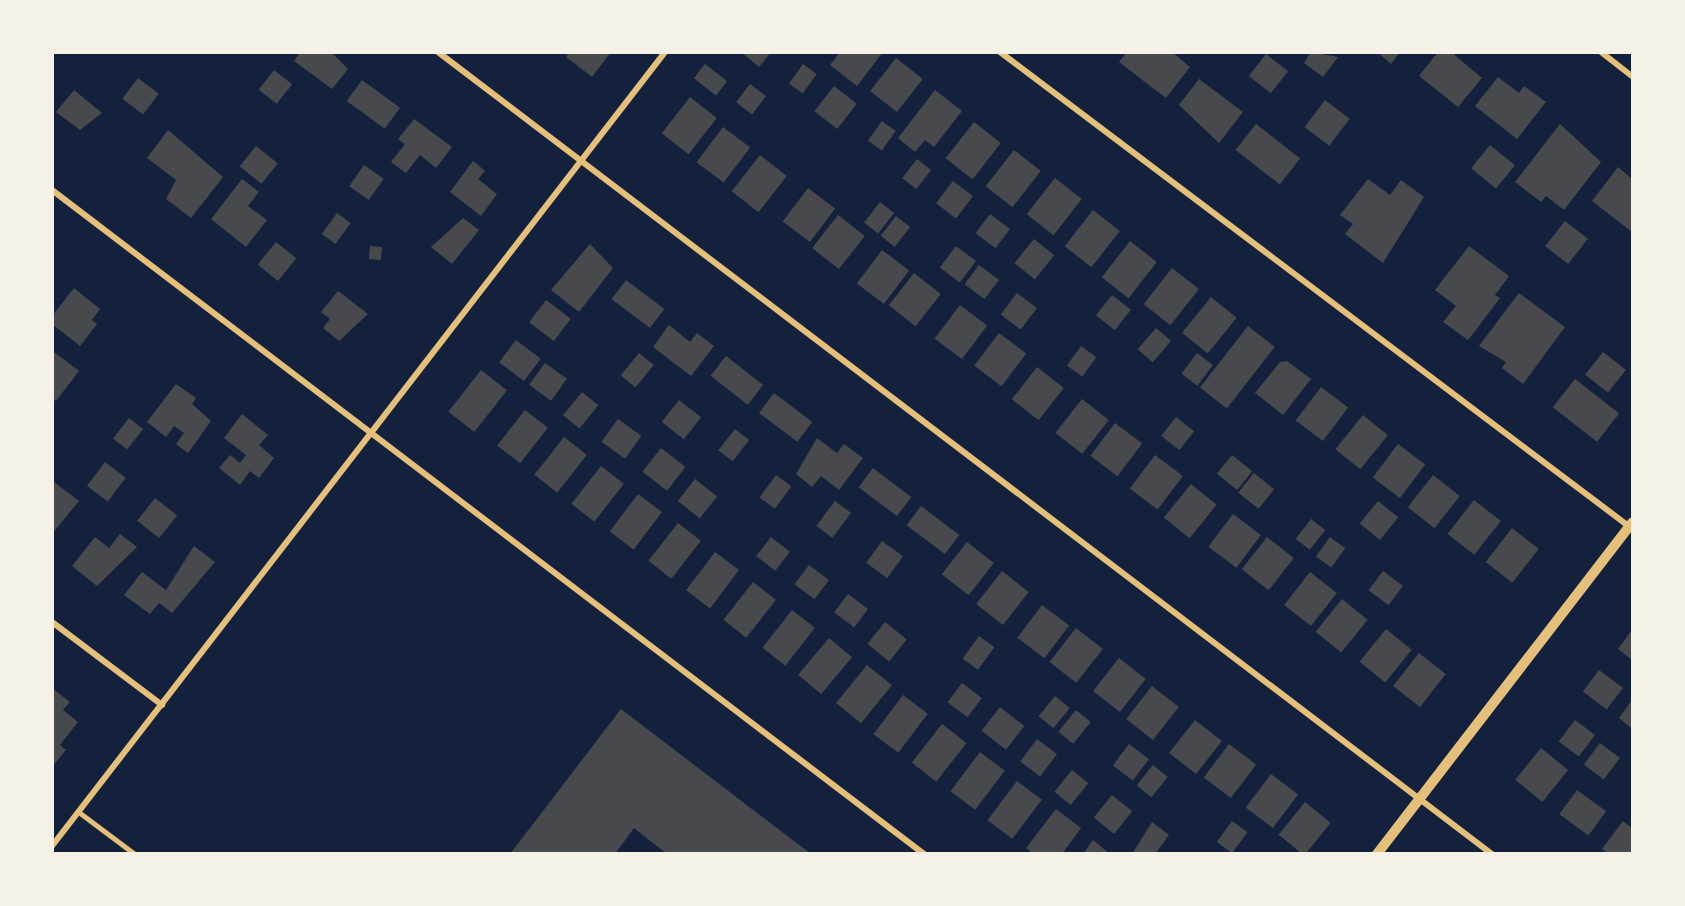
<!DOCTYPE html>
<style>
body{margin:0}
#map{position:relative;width:1685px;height:906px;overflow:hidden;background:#14213d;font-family:Barlow,sans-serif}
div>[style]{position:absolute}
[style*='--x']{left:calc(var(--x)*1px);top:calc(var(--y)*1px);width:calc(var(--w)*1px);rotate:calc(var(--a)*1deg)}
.building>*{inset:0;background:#48494c;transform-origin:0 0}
.service>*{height:4.5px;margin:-2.25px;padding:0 2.25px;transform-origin:2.25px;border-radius:2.25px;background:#e5c07b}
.minor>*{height:6px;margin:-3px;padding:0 3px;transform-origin:3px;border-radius:3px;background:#e5c07b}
.tertiary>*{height:10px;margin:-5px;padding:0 5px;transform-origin:5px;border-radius:5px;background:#e5c07b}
span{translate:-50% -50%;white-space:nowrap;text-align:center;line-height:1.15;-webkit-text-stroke:5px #f6f1e7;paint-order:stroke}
.frame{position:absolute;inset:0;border:54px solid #f6f1e7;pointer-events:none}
</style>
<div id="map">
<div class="building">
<div style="clip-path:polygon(300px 52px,331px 52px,348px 69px,332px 89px,294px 61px)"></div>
<div style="clip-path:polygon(570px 52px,611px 52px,592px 77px,566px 57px)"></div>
<div style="clip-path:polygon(741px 52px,771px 52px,759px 67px)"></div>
<div style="clip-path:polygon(840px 52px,883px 52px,857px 86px,830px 65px)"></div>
<div style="clip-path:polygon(1127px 52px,1172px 52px,1190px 67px,1166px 98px,1119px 62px)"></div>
<div style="clip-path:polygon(1311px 52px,1338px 57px,1323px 77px,1304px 63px)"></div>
<div style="clip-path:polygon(1377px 52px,1400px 52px,1391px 64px)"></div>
<div style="clip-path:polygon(1438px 52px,1451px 52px,1482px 78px,1458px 107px,1419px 76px)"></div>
<div style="left:1266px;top:54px;width:28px;height:28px;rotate:38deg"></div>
<div style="left:896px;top:58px;width:34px;height:42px;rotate:38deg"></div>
<div style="left:705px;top:64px;width:28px;height:18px;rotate:38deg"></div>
<div style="left:803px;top:64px;width:17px;height:24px;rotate:36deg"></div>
<div style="left:274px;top:70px;width:23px;height:25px;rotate:38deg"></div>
<div style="clip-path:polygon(1498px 77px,1519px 93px,1524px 86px,1546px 102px,1517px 139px,1475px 106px)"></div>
<div style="left:138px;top:78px;width:26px;height:26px;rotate:37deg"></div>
<div style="clip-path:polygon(1199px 79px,1243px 112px,1219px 143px,1179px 105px)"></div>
<div style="left:362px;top:80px;width:47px;height:26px;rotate:36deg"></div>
<div style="left:750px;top:84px;width:20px;height:23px;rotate:37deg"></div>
<div style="left:834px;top:86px;width:29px;height:32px;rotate:38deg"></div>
<div style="clip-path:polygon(74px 90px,102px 113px,80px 130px,56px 112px)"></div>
<div style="clip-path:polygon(935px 90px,962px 111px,934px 147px,925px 140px,915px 152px,898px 138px)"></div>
<div style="left:690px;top:97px;width:34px;height:46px;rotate:38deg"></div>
<div style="left:1325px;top:100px;width:31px;height:34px;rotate:37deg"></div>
<div style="clip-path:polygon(414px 119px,452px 147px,436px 168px,420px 155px,406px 173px,391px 162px,405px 144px,398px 139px)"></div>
<div style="left:882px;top:121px;width:17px;height:24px;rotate:36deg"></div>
<div style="left:974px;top:122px;width:34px;height:46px;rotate:38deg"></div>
<div style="left:1256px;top:124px;width:56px;height:33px;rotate:38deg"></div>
<div style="clip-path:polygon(1560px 124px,1601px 162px,1564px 210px,1546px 196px,1541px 202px,1515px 182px)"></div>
<div style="left:723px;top:127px;width:34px;height:44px;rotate:37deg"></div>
<div style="clip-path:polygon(168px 130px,223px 177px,191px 218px,166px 199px,176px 180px,147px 158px)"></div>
<div style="left:1490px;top:145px;width:32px;height:30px;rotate:39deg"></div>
<div style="left:256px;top:146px;width:28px;height:26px;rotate:39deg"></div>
<div style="left:1014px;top:150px;width:34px;height:46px;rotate:38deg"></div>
<div style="left:760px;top:155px;width:34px;height:46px;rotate:38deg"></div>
<div style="left:917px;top:159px;width:18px;height:24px;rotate:38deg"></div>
<div style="clip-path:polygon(473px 161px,485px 171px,478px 179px,497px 194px,481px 216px,450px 192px)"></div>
<div style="left:364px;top:165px;width:24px;height:26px;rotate:35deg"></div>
<div style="clip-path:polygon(1618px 167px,1632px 179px,1632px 232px,1592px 201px)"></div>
<div style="left:1055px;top:178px;width:34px;height:46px;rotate:38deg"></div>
<div style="clip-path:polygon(242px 179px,259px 192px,248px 206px,267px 220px,246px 247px,211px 219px)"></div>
<div style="clip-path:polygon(1368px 179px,1390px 195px,1401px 180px,1424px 197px,1383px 263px,1345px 234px,1353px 224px,1340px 215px)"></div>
<div style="left:953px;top:181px;width:25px;height:28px;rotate:37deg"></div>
<div style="left:808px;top:188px;width:34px;height:42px;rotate:37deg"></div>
<div style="left:880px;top:202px;width:18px;height:26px;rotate:38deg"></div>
<div style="left:1093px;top:210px;width:34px;height:46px;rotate:38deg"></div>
<div style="left:337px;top:213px;width:17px;height:26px;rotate:36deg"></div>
<div style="left:990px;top:214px;width:25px;height:24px;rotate:37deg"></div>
<div style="left:838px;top:215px;width:34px;height:42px;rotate:38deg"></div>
<div style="left:896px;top:216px;width:18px;height:25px;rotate:38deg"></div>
<div style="clip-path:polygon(463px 218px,479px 230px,452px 264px,431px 247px)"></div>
<div style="left:1565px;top:221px;width:29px;height:32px;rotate:38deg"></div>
<div style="left:1034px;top:239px;width:26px;height:31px;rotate:39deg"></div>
<div style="left:1130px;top:241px;width:34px;height:46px;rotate:38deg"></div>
<div style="left:276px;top:242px;width:26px;height:29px;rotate:39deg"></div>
<div style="clip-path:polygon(590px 244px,613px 268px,579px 312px,551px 290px)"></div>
<div style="left:370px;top:246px;width:12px;height:13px;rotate:5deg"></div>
<div style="left:956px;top:246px;width:25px;height:27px;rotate:37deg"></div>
<div style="clip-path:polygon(1469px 246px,1509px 276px,1495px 295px,1500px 298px,1468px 340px,1443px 322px,1456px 306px,1435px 290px)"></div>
<div style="left:882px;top:250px;width:34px;height:42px;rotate:37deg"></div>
<div style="left:979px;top:265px;width:25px;height:24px;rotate:37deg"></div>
<div style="left:1172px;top:268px;width:34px;height:46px;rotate:38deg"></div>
<div style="left:914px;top:273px;width:34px;height:41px;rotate:38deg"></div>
<div style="left:626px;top:280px;width:48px;height:24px;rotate:37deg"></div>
<div style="clip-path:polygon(74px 288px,100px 309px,92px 320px,97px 324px,80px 346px,52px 324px,52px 316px)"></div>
<div style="clip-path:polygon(338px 291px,368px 314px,339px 341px,323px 328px,330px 319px,321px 312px)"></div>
<div style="left:1017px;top:293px;width:25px;height:27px;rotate:37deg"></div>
<div style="clip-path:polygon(1519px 293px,1565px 327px,1523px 384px,1502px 368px,1506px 362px,1479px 346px)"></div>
<div style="left:1112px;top:295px;width:24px;height:26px;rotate:38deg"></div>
<div style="left:1211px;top:297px;width:33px;height:46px;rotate:39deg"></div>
<div style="left:546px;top:300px;width:31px;height:28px;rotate:37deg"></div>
<div style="left:960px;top:305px;width:34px;height:42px;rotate:37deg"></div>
<div style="clip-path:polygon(669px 325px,690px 342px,697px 333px,714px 346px,691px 376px,653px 347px)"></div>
<div style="left:1248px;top:326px;width:34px;height:78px;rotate:38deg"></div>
<div style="left:1156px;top:328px;width:20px;height:28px;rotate:41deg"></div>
<div style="left:999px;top:333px;width:34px;height:41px;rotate:37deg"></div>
<div style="left:516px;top:340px;width:31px;height:28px;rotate:37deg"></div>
<div style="left:1081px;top:346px;width:19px;height:24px;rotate:36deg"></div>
<div style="clip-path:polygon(54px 352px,79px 371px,56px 401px,52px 398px)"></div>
<div style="left:1603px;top:352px;width:29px;height:29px;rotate:38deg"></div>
<div style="left:639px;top:353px;width:19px;height:29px;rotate:39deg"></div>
<div style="left:1197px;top:353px;width:20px;height:26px;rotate:37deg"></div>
<div style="left:726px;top:356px;width:47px;height:25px;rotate:38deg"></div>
<div style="clip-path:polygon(1287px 361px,1311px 379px,1283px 415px,1255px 393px,1280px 362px)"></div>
<div style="left:545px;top:363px;width:27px;height:27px;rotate:36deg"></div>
<div style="left:1037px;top:367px;width:34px;height:41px;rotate:38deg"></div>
<div style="left:481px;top:370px;width:33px;height:53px;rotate:38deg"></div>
<div style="left:1575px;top:379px;width:56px;height:36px;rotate:38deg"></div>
<div style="clip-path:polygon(176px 384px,196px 398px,192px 404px,211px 421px,188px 453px,176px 444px,184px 433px,174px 426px,166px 437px,147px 422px)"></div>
<div style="left:1321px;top:387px;width:34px;height:42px;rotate:37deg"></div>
<div style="left:582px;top:392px;width:21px;height:30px;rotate:39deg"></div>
<div style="left:774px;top:393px;width:48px;height:25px;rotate:37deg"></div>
<div style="left:1082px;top:399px;width:34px;height:43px;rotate:38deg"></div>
<div style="left:679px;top:400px;width:28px;height:28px;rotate:38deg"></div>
<div style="left:525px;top:410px;width:29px;height:45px;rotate:38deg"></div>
<div style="clip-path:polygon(242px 414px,268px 435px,259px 445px,274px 458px,259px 478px,250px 471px,240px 485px,219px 468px,230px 455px,240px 463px,246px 455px,224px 438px)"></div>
<div style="left:1363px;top:415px;width:32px;height:44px;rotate:39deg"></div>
<div style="left:1176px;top:417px;width:23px;height:24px;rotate:38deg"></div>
<div style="left:129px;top:418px;width:18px;height:26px;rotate:38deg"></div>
<div style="left:618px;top:419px;width:29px;height:28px;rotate:36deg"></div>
<div style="left:1115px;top:423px;width:34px;height:41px;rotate:37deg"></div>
<div style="left:735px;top:429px;width:18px;height:27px;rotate:38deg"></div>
<div style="left:564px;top:437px;width:29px;height:48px;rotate:38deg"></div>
<div style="clip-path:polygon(817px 438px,837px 453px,844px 444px,863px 458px,839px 490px,821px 476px,812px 487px,796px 474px)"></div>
<div style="left:1398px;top:444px;width:34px;height:42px;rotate:37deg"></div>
<div style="left:661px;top:448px;width:31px;height:30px;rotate:38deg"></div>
<div style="left:1155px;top:455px;width:35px;height:42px;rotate:37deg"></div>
<div style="left:1232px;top:455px;width:26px;height:24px;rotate:39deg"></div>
<div style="left:105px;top:462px;width:26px;height:30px;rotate:37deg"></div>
<div style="left:601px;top:466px;width:29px;height:48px;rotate:38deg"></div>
<div style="left:873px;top:468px;width:48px;height:24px;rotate:37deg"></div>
<div style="left:1254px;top:473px;width:26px;height:25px;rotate:39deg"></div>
<div style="left:776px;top:475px;width:19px;height:28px;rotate:36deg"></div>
<div style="left:1433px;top:475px;width:34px;height:41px;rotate:38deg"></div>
<div style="left:695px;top:479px;width:28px;height:28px;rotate:38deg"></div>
<div style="clip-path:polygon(54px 482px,79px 501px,52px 534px,52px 484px)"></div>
<div style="left:1191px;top:484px;width:33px;height:43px;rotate:39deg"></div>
<div style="left:638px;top:494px;width:30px;height:47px;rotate:37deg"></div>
<div style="left:155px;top:498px;width:28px;height:29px;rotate:38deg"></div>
<div style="left:1474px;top:500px;width:34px;height:43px;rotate:38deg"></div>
<div style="left:835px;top:501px;width:20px;height:31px;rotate:37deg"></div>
<div style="left:1378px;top:501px;width:26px;height:29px;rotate:39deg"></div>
<div style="left:921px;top:506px;width:48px;height:24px;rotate:37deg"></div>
<div style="left:1233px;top:514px;width:35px;height:41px;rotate:37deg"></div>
<div style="left:1311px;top:519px;width:18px;height:25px;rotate:38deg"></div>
<div style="left:678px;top:523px;width:29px;height:48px;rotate:38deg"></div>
<div style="left:1512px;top:528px;width:34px;height:43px;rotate:38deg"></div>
<div style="clip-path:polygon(120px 534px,137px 547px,97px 586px,72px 566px,95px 537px,109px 548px)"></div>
<div style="left:771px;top:537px;width:24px;height:24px;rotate:38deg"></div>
<div style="left:1267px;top:537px;width:34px;height:41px;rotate:38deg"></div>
<div style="left:1330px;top:537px;width:19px;height:24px;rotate:36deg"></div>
<div style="left:882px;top:541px;width:26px;height:27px;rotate:36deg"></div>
<div style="left:967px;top:542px;width:34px;height:41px;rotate:38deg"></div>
<div style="clip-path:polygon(194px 546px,215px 562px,172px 613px,159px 603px,150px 614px,124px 595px,142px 572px,166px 590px)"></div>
<div style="left:715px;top:552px;width:30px;height:48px;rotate:37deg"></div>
<div style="left:809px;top:565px;width:25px;height:24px;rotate:37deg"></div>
<div style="left:1002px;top:571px;width:34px;height:42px;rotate:38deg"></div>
<div style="left:1383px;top:571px;width:25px;height:24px;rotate:37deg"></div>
<div style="left:1310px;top:572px;width:34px;height:42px;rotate:38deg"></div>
<div style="left:753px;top:582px;width:29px;height:48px;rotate:38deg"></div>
<div style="left:848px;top:594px;width:25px;height:23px;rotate:37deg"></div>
<div style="left:1342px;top:599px;width:33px;height:42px;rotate:39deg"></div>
<div style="left:1042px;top:605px;width:34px;height:41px;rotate:37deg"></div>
<div style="left:792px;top:610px;width:29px;height:48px;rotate:38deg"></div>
<div style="left:885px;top:622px;width:28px;height:28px;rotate:39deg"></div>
<div style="left:1076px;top:628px;width:34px;height:43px;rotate:38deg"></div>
<div style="left:1386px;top:629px;width:33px;height:42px;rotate:39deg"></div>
<div style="clip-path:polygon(1632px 630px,1632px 660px,1618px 649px)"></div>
<div style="left:979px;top:636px;width:19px;height:28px;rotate:36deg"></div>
<div style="left:829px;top:638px;width:30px;height:48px;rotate:40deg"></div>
<div style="left:1419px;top:653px;width:34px;height:42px;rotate:38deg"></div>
<div style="left:1119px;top:658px;width:34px;height:42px;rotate:38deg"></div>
<div style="left:867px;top:665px;width:32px;height:49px;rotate:39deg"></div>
<div style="left:1599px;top:670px;width:30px;height:27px;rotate:37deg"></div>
<div style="left:962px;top:683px;width:25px;height:24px;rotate:37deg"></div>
<div style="left:1152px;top:686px;width:34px;height:42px;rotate:38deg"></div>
<div style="clip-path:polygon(52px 688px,70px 702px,63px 710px,78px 722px,60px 745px,66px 750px,52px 767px)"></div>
<div style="left:903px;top:695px;width:31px;height:49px;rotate:37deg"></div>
<div style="left:1055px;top:696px;width:19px;height:26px;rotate:39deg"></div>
<div style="clip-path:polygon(1632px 700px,1632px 729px,1619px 718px)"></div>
<div style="left:1000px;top:707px;width:31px;height:30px;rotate:38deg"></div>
<div style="clip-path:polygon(621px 709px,811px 854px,667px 854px,634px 828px,615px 854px,510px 854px)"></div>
<div style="left:1076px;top:710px;width:19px;height:28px;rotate:39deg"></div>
<div style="left:1195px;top:720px;width:34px;height:42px;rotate:38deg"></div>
<div style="left:1575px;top:720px;width:25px;height:27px;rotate:37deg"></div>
<div style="left:942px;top:724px;width:31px;height:49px;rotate:38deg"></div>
<div style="left:1037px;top:739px;width:25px;height:28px;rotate:37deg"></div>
<div style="left:1600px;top:743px;width:25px;height:27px;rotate:37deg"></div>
<div style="left:1129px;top:744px;width:25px;height:27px;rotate:37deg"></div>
<div style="left:1229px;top:744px;width:34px;height:42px;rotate:37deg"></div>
<div style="left:1541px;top:748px;width:35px;height:41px;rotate:39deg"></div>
<div style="left:980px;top:752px;width:31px;height:49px;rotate:37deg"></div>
<div style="left:1153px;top:765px;width:19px;height:26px;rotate:39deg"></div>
<div style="left:1072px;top:770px;width:21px;height:28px;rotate:39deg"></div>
<div style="left:1271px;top:774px;width:34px;height:42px;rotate:37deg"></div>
<div style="left:1017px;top:781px;width:31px;height:49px;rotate:37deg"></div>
<div style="left:1577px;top:790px;width:36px;height:30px;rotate:36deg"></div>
<div style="left:1112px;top:795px;width:26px;height:29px;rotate:39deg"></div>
<div style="left:1305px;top:802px;width:33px;height:42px;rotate:39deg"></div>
<div style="clip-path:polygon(1056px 809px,1081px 828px,1062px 854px,1033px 854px,1026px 848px)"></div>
<div style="left:1232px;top:821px;width:19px;height:26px;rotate:36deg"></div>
<div style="clip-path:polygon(1623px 821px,1632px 828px,1632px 854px,1608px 854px,1602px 849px)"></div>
<div style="clip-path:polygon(1152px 822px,1169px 835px,1155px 854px,1132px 854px)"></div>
<div style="clip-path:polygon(1093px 840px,1110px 854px,1083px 854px)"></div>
</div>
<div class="service">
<div style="--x:79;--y:812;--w:70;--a:36.9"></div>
</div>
<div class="minor">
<div style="--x:438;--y:52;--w:1324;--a:37.27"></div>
<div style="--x:1000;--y:52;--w:789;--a:37.02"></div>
<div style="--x:1601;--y:52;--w:39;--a:38"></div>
<div style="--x:52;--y:190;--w:1096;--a:37.29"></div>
<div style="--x:52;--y:622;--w:138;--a:37"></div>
<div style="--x:52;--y:846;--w:1003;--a:-52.33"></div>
</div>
<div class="tertiary">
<div style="--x:1377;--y:854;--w:418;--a:-52.4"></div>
</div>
<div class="frame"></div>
</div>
